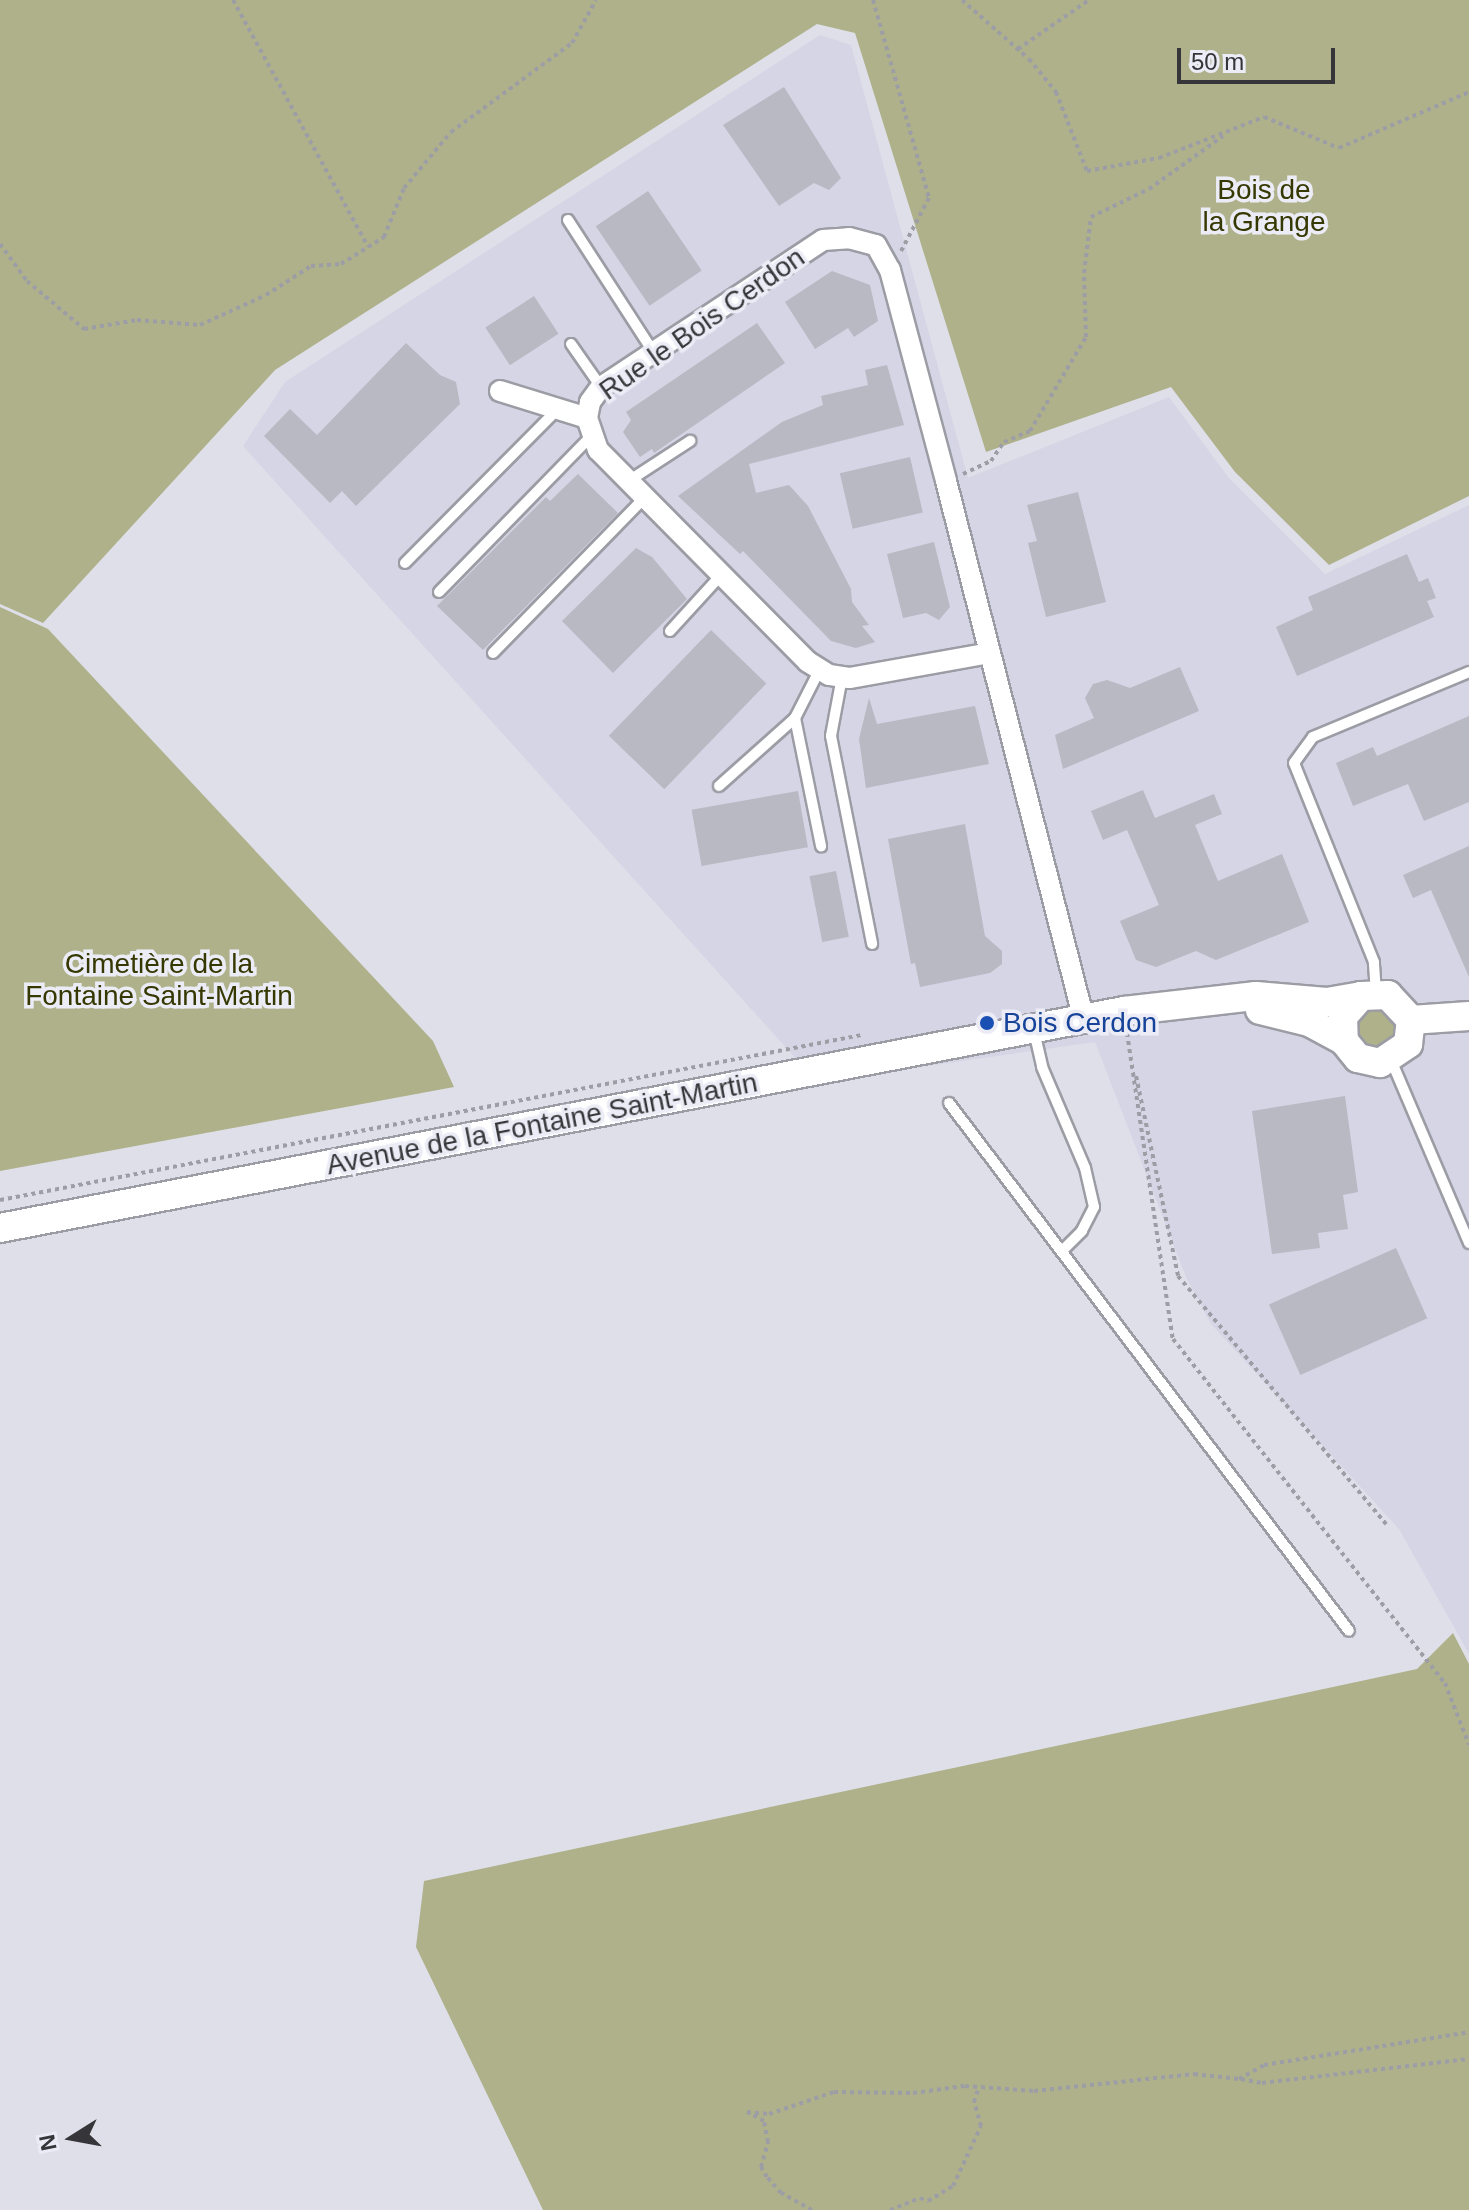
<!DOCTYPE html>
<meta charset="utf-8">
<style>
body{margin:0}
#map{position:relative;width:1469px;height:2210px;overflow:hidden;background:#dfdfe9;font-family:Helvetica,sans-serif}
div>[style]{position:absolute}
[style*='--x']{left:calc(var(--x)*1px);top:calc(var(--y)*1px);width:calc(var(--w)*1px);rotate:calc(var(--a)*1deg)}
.built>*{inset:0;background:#d5d5e6}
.green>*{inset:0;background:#aeb189}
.building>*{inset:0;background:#b8b9c2;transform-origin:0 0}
.path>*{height:4px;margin-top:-2px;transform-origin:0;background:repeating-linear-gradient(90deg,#9d9da5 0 4px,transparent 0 8px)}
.roads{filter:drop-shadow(2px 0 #9c9ca5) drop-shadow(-2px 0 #9c9ca5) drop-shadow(0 2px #9c9ca5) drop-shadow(0 -2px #9c9ca5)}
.service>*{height:10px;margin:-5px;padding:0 5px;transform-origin:5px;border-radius:5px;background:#fff}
.minor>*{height:20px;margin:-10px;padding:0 10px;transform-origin:10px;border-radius:10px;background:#fff}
.secondary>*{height:28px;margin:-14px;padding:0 14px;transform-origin:14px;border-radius:14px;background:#fff}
.dots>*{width:22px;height:22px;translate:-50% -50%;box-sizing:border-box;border:4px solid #ececf6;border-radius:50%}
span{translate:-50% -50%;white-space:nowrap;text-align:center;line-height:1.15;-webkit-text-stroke:7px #ececf6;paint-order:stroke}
.park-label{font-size:28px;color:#363802}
.street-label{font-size:28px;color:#36363a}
.transit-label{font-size:28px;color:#164399}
.left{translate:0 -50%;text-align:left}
.north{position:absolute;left:32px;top:2098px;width:80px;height:80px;-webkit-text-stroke:6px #ececf6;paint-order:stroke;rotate:259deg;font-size:22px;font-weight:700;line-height:32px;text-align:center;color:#36363a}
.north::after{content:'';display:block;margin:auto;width:28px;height:36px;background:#36363a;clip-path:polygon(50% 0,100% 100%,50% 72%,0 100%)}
.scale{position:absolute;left:1177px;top:48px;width:158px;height:36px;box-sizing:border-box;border:4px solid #36363a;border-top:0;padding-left:10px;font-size:24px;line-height:28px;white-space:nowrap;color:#36363a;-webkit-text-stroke:6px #ececf6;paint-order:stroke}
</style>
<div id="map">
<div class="built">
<div style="clip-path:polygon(820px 35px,851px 45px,968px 478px,1169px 397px,1229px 478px,1325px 574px,1469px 505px,1469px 1654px,1399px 1529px,1211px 1324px,1186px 1277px,1095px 1042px,817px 1082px,243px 446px,285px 382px)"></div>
</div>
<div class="green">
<div style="clip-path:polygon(0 0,1469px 0,1469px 496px,1329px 565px,1235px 472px,1171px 387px,986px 452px,855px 33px,817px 24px,275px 370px,43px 623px,0 604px)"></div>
<div style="clip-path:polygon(0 607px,48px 629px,433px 1041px,454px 1087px,0 1171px)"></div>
<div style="clip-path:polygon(1390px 1008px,1399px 1032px,1383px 1052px,1358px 1047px,1352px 1017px,1357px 1010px)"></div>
<div style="clip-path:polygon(1453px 1633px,1469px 1664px,1469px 2210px,543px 2210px,416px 1947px,424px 1881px,1417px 1669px)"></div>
</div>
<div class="building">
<div style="clip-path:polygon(784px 87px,841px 178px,829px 190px,814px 183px,779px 206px,723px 125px)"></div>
<div style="left:648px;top:191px;width:96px;height:63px;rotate:56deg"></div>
<div style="clip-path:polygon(832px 271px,870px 285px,878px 321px,854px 337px,848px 328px,815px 349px,785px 302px)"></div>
<div style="left:534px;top:296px;width:45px;height:58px;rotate:57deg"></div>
<div style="clip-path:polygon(757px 323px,785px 363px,654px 453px,652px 449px,640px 457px,623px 432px,631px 420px,626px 412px)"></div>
<div style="clip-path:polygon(406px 343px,440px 375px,456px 382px,460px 404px,356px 506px,342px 491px,330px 503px,264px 436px,290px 409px,317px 435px)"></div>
<div style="clip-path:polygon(887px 365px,904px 425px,749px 464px,756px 493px,789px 485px,808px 506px,851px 589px,852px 602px,869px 625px,862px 626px,875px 642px,856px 648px,831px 641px,743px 551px,740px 554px,678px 496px,782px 422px,823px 405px,821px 396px,868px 385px,865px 370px)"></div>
<div style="left:910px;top:457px;width:57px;height:72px;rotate:77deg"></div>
<div style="clip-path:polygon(578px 474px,618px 513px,483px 650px,437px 606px,546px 497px,550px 501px)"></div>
<div style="clip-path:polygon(1078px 492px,1106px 602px,1046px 617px,1028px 543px,1037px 541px,1027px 505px)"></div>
<div style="clip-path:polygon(934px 542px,950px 607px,939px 620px,926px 613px,903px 618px,887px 554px)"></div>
<div style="clip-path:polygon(636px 548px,652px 557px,687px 599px,613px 673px,562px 621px)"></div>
<div style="clip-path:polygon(1407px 554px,1419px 582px,1428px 578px,1436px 598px,1427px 601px,1434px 617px,1297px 676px,1276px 627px,1313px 610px,1308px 597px)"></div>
<div style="left:711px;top:630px;width:77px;height:147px;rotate:44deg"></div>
<div style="clip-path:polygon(1180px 667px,1199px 711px,1063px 769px,1055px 735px,1094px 718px,1085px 698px,1093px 684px,1107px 680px,1130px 688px)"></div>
<div style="clip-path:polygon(869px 698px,877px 724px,975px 706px,989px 764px,866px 788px,859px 739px)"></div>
<div style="clip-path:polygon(1469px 716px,1469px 802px,1424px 821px,1408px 784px,1353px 806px,1336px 763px,1373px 747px,1377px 756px)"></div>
<div style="clip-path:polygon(1143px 790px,1155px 818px,1214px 794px,1222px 814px,1195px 825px,1218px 881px,1282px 854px,1309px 922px,1216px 960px,1196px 951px,1156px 967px,1136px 960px,1120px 921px,1159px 905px,1127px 830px,1103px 840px,1091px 811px)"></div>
<div style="left:798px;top:791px;width:57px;height:108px;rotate:80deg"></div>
<div style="clip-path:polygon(965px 824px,985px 936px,1002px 951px,1002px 964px,990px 973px,920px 987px,915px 963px,911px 964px,888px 839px)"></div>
<div style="clip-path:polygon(1469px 846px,1469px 977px,1431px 890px,1413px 898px,1403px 875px)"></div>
<div style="left:836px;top:871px;width:67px;height:27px;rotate:79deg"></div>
<div style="clip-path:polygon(1345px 1096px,1358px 1192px,1343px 1195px,1348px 1229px,1318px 1233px,1320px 1248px,1272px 1254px,1252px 1111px)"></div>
<div style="left:1396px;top:1248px;width:77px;height:139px;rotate:66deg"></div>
</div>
<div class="path">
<div style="--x:233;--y:0;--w:281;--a:61.3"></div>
<div style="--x:873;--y:0;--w:206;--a:74.2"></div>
<div style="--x:929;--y:198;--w:60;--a:117.8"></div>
<div style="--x:962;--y:0;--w:89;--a:41.4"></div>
<div style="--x:1029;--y:59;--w:43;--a:50.7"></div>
<div style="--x:1056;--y:92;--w:85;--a:68.6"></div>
<div style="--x:1087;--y:171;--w:73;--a:-10.2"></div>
<div style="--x:1159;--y:158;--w:113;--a:-21.3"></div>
<div style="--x:1264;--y:117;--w:81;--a:22.5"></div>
<div style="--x:1339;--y:148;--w:142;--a:-23.3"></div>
<div style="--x:1018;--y:49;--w:86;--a:-34.6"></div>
<div style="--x:0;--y:244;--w:46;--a:53.9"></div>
<div style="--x:27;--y:281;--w:75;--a:40.1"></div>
<div style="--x:84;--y:329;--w:54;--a:-9.6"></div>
<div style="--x:137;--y:320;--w:63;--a:4.5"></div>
<div style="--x:200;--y:325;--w:72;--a:-24.4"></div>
<div style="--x:266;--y:295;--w:54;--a:-32.8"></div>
<div style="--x:311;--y:266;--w:30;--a:-4"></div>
<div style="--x:341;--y:264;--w:51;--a:-32.1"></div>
<div style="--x:384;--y:237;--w:53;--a:-67.8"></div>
<div style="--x:404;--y:188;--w:73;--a:-50"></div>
<div style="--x:451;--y:132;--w:150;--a:-36.3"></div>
<div style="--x:572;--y:43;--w:49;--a:-60.8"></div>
<div style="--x:963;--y:474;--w:31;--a:-25"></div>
<div style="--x:991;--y:461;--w:23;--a:-56"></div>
<div style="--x:1004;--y:442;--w:28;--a:-23"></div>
<div style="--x:1030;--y:431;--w:109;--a:-59.2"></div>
<div style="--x:1086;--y:337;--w:64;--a:-91.8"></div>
<div style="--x:1084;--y:273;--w:56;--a:-82.9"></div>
<div style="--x:1091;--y:217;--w:64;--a:-25.8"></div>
<div style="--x:1149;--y:189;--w:91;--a:-35.6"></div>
<div style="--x:1127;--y:1033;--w:309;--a:81.5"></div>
<div style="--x:1173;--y:1339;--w:439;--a:51.7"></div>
<div style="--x:1445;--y:1683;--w:66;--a:68.8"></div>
<div style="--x:1136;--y:1076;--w:204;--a:78.1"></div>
<div style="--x:1178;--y:1276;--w:324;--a:50"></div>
<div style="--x:0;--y:1200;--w:878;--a:-10.84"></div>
<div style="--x:1241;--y:2079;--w:21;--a:11"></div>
<div style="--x:1262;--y:2083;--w:208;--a:-6.6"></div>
<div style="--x:812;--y:2210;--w:35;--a:-151"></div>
<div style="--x:781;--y:2193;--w:21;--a:-131"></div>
<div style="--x:767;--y:2177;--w:12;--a:-121"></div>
<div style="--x:761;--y:2167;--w:26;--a:-74"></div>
<div style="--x:768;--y:2142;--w:21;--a:-101"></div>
<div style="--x:764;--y:2121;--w:19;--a:-152"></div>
<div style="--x:747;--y:2112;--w:22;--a:5"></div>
<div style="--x:769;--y:2114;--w:69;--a:-18.7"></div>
<div style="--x:834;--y:2092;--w:79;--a:0.7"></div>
<div style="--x:913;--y:2093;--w:52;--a:-7.7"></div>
<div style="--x:965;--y:2086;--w:69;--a:4.1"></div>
<div style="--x:1034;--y:2091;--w:161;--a:-6.1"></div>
<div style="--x:1194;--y:2074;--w:45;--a:6.3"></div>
<div style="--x:1239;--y:2079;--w:29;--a:-29"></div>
<div style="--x:1264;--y:2065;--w:208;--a:-9.1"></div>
<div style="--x:890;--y:2210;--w:32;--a:-22"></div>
<div style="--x:920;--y:2198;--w:9;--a:21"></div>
<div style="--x:928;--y:2201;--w:29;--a:-31"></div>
<div style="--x:953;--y:2186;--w:66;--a:-65"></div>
<div style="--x:981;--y:2126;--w:25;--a:-106"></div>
<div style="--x:974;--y:2102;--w:16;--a:-72"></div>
</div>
<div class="roads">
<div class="service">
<div style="--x:568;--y:220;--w:158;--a:57.1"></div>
<div style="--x:571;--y:344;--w:52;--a:55.1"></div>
<div style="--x:630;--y:480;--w:72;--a:-33"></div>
<div style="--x:405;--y:563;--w:217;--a:-45.2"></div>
<div style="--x:439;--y:592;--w:218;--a:-45.7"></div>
<div style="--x:670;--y:631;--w:79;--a:-47.6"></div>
<div style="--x:493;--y:653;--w:219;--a:-45.7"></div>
<div style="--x:820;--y:669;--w:55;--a:117"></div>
<div style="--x:795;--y:718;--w:131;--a:78.5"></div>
<div style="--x:842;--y:677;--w:60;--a:100.6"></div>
<div style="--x:831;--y:736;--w:212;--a:78.8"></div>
<div style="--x:719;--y:786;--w:102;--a:-41.8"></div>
<div style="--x:1376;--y:993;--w:31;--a:-94"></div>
<div style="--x:1374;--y:962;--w:214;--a:-111.9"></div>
<div style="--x:1294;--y:763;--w:32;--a:-54"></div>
<div style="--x:1313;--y:737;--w:169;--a:-22.6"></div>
<div style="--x:1034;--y:1031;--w:37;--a:77"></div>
<div style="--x:1042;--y:1067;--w:110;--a:66.9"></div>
<div style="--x:1085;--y:1168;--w:40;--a:77"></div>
<div style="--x:1094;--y:1207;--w:27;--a:117"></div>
<div style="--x:1082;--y:1231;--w:28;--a:135"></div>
<div style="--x:1391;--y:1060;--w:199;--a:66.9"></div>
<div style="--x:949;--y:1103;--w:662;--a:52.85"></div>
</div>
<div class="minor">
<div style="--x:500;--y:391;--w:91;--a:17.2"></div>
<div style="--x:990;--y:653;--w:143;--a:169.9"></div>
<div style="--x:849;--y:678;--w:20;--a:-171"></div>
<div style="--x:829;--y:675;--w:25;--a:-148"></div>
<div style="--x:808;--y:662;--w:298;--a:-134.7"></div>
<div style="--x:598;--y:450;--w:34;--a:-109"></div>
<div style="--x:587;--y:418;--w:16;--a:-79"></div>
<div style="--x:590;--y:402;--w:19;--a:-54"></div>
<div style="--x:601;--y:387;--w:266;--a:-33.5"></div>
<div style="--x:823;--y:240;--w:26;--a:-4"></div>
<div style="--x:849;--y:238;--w:28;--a:15"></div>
<div style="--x:876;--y:245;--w:29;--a:61"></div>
<div style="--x:890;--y:270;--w:218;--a:75.1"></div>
<div style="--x:946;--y:481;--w:556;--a:75.64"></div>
</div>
<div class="secondary">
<div style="--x:1260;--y:1010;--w:50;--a:13.8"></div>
<div style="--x:1309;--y:1022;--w:40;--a:28"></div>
<div style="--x:1344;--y:1041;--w:22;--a:51"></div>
<div style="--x:1358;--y:1058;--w:23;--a:13"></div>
<div style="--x:1380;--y:1063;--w:34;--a:-34"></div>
<div style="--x:1408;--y:1044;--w:24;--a:-83"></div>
<div style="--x:1411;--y:1020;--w:34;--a:-133"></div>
<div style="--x:1388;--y:995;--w:27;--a:178"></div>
<div style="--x:1361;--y:996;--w:28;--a:131"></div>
<div style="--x:1343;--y:1017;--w:24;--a:88"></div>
<div style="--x:1411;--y:1020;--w:58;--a:-3.9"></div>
<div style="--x:0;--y:1228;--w:1145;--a:-10.93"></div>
<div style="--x:1124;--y:1011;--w:133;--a:-6.5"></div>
<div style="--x:1256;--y:996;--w:71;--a:4.8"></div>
<div style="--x:1327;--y:1002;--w:35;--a:-10"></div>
</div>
</div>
<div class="dots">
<div style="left:987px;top:1023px;background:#1a4fb4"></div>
</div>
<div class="park-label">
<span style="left:1264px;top:206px">Bois de<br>la Grange</span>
<span style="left:159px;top:980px">Cimetière de la<br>Fontaine Saint-Martin</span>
</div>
<div class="street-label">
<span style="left:702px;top:324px;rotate:-35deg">Rue le Bois Cerdon</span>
<span style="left:542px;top:1124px;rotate:-11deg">Avenue de la Fontaine Saint-Martin</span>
</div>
<div class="transit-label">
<span class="left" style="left:1003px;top:1023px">Bois Cerdon</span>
</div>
<div class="north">N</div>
<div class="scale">50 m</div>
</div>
